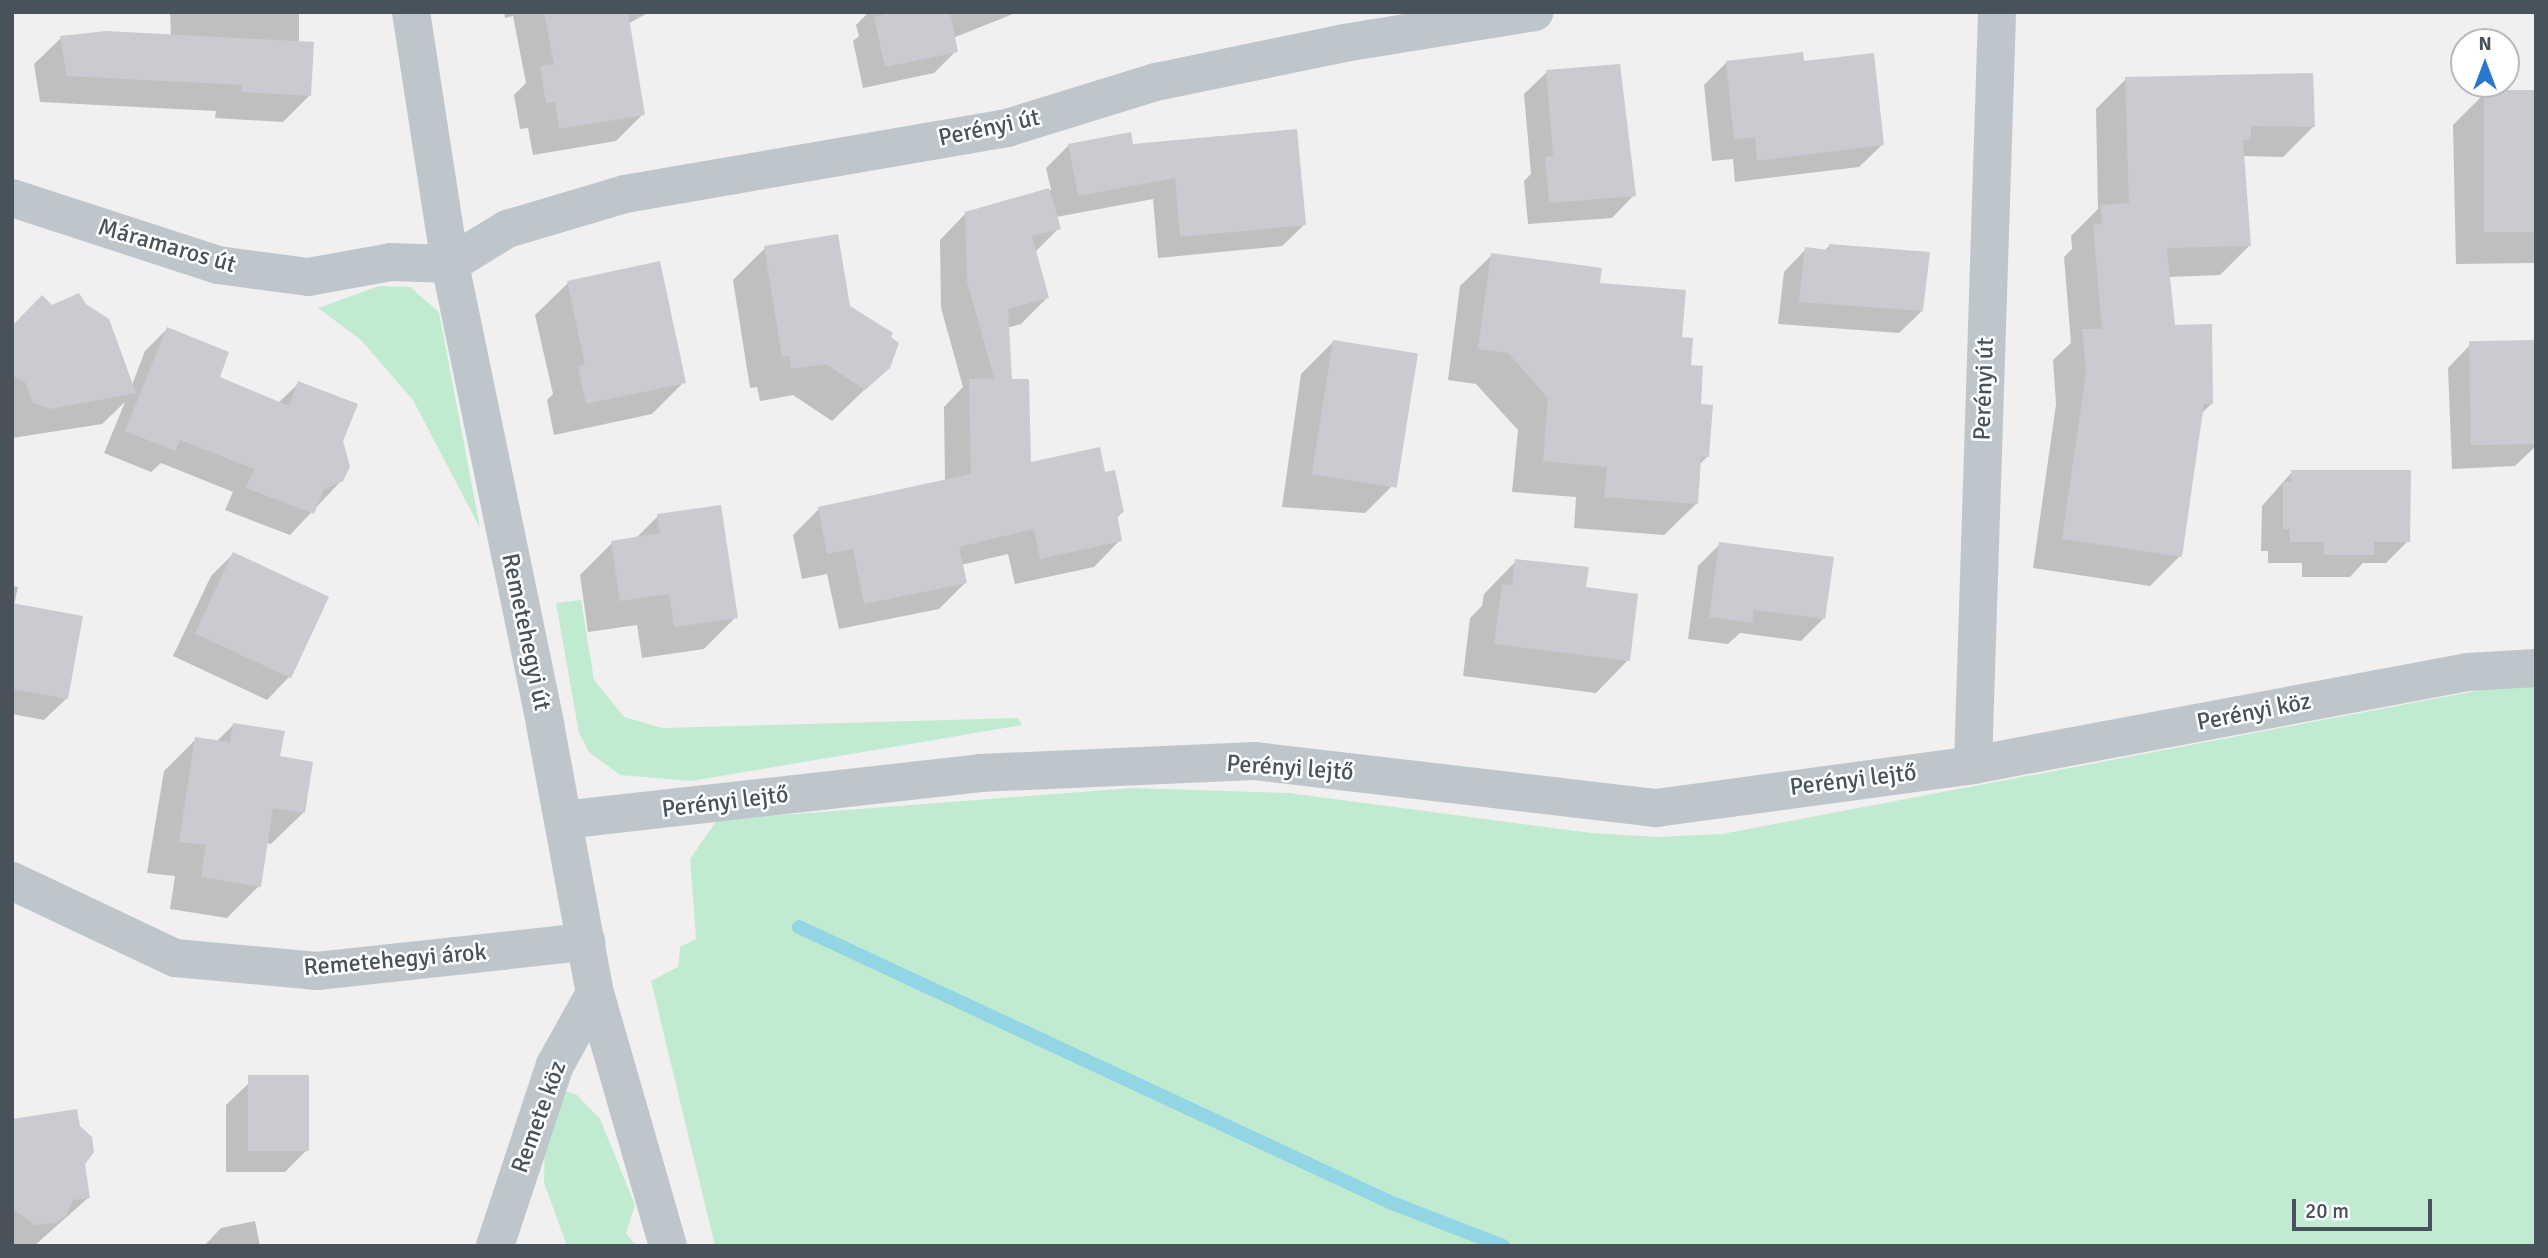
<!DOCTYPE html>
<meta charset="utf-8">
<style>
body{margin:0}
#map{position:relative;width:2548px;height:1258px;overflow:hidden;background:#f1efef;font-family:Signika,sans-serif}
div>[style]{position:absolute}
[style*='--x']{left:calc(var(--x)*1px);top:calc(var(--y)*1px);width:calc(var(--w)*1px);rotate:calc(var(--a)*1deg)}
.green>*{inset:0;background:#c1ebd0}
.shadow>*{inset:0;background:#0003}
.stream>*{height:14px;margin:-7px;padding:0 7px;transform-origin:7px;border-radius:7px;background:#92d5e4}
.building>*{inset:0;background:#c9cbd1;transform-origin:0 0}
.minor>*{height:38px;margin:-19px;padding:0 19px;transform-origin:19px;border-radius:19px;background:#bec6cc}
span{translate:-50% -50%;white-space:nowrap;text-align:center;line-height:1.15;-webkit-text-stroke:5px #fff;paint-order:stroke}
.street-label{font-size:24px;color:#48525a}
.frame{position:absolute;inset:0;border:14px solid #48525a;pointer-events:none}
.north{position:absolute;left:2450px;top:28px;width:70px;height:70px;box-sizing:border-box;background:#fff;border:2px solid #b6babd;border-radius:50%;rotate:0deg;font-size:19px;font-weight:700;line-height:28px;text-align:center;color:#48525a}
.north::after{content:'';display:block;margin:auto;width:24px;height:32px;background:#2a77d0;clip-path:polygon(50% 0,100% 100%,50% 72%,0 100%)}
.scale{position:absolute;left:2292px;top:1199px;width:140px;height:32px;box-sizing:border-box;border:4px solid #48525a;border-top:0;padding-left:9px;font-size:21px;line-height:24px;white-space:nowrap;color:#48525a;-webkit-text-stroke:5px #fff;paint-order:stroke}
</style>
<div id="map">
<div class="green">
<div style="clip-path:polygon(379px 286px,410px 287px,439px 312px,480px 528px,413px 400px,361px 340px,318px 308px)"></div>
<div style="clip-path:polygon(581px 600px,594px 680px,624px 717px,662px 728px,1018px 718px,1022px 725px,691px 781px,620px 775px,589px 752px,579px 733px,556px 603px)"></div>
<div style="clip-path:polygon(2536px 685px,2536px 1246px,715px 1246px,651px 981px,678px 967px,680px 947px,696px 939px,690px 859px,717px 820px,1133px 788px,1289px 793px,1591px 833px,1657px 837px,1722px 834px,2486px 689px)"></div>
<div style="clip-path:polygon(565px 1091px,577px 1095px,600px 1119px,635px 1205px,626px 1233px,636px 1246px,567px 1246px,544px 1183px,545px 1127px)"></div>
</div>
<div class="shadow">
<div style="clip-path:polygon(170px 12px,299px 12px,299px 43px,310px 95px,283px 122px,215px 118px,216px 111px,40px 102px,34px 64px,61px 38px,171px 36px)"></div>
<div style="clip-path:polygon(504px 12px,649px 12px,628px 24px,643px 114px,616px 141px,533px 155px,528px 128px,520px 129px,514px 95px,526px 83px,513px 16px,505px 18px)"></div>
<div style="clip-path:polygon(869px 12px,1018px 12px,953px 38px,956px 51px,934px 73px,863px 88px,853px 41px,859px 36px,856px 25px)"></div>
<div style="clip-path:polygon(1726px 63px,1803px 63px,1882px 145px,1859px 167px,1735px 182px,1733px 159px,1712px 161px,1704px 85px)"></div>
<div style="clip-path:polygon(1547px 72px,1634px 195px,1612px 218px,1528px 224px,1524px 181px,1531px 174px,1524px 94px)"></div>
<div style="clip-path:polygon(2126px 79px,2313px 127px,2283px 157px,2243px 156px,2250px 245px,2220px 275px,2168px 277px,2173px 326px,2212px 403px,2201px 414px,2180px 556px,2150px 586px,2033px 568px,2056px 404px,2053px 360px,2071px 343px,2064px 257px,2072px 249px,2071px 236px,2098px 209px,2096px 109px)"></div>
<div style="clip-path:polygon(2536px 92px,2536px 263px,2456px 264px,2453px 125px,2485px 93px)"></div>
<div style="clip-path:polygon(1069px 145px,1132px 146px,1305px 224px,1282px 246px,1158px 258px,1153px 199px,1056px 217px,1059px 228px,1035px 252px,1047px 298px,1021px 324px,1007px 328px,1010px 380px,1029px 464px,1104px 474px,1123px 512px,1116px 518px,1120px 540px,1094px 567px,1015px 584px,1008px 554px,961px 565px,965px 583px,939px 609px,839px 629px,827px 574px,802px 579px,793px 535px,819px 509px,945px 482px,944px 407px,963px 387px,941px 308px,940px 240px,966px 213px,1051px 190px,1046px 168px)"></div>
<div style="clip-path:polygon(1830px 245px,1922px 311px,1899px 333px,1778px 324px,1784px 272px,1806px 249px,1824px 251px)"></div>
<div style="clip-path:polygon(765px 248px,849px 307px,888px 367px,832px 421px,793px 395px,760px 401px,757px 387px,750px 388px,733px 280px)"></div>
<div style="clip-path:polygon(1492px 255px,1598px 284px,1680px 339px,1707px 457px,1699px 465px,1696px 504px,1664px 535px,1574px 528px,1576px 497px,1512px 492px,1518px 430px,1476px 384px,1448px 380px,1460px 286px)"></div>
<div style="clip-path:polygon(568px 283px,684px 382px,652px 414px,554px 435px,547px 400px,553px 394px,535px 315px)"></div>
<div style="clip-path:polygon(12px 327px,132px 385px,145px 351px,167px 329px,217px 378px,278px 403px,299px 383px,342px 441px,342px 480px,290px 535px,225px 510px,233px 492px,161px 463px,151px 472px,104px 453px,125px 402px,102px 424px,12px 438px)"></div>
<div style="clip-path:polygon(1333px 342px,1397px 481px,1365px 513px,1282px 507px,1301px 374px)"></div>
<div style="clip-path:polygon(2533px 342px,2536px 446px,2515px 466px,2452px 469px,2448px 368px,2470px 345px)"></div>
<div style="clip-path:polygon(2292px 472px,2408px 541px,2386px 563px,2363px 563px,2350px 577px,2302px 577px,2302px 563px,2268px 563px,2268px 551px,2261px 551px,2262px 506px)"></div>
<div style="clip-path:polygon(658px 516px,736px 617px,704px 649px,642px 658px,637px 625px,588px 632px,580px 575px,612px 543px,635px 539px)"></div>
<div style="clip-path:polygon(1720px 544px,1824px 618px,1801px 641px,1740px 633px,1728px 644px,1688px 639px,1698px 566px)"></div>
<div style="clip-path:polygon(233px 554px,289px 677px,267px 700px,173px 656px,211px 576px)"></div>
<div style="clip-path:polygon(1516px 561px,1585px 589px,1628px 660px,1596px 693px,1463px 676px,1470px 618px,1482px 606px,1484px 594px)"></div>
<div style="clip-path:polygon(12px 586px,18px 587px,14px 605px,67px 698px,44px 720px,12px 714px)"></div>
<div style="clip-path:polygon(233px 725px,278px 758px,304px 812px,271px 844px,266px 843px,259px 886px,227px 918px,170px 909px,175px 876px,147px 873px,164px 771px,196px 739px,216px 742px)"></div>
<div style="clip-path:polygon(249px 1083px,307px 1150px,285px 1172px,226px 1172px,226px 1105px)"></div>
<div style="clip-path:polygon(12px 1121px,83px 1164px,88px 1198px,34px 1246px,12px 1246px)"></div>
<div style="clip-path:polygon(255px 1221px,260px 1246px,204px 1246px,221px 1228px)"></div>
</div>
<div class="stream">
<div style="--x:799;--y:927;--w:654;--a:24.96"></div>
<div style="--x:1392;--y:1203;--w:119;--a:21.2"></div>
</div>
<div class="building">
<div style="clip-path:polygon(544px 12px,628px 12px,645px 115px,559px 129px,555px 102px,546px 103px,540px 66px,554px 64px)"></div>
<div style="clip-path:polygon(894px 12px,950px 12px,958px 52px,885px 67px,874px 17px)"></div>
<div style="clip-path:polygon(106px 31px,314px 42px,311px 96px,241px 92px,242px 85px,67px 76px,60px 36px)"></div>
<div style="clip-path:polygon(1803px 52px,1804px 61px,1874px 53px,1884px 145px,1757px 161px,1755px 137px,1734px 140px,1726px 61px)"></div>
<div style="clip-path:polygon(1620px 64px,1636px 196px,1549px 203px,1545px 157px,1553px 156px,1546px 70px)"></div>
<div style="clip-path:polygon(2313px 73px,2315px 127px,2251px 126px,2251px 139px,2243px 140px,2251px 246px,2167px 248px,2175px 325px,2212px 324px,2213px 404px,2204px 404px,2182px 557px,2062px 539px,2086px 373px,2082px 329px,2102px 329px,2093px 225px,2102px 224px,2100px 205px,2129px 203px,2125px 77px)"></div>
<div style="left:2536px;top:90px;width:142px;height:52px;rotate:90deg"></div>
<div style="clip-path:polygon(1297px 129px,1306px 225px,1180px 237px,1175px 178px,1078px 196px,1068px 144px,1131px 132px,1133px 144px)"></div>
<div style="clip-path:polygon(1049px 188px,1061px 229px,1032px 236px,1049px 298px,1008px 309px,1012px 379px,1029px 379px,1031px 462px,1100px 447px,1105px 472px,1115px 470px,1124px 512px,1117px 514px,1122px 541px,1040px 559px,1034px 529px,959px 547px,967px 583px,864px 604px,853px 549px,827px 554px,818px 507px,971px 474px,969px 379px,994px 378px,967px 281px,965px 212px)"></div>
<div style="clip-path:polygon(838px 234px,850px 306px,893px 333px,891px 337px,899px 343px,890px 368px,865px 390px,826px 364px,791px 369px,789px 356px,782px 357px,764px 246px)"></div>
<div style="clip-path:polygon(1829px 244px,1930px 252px,1923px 311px,1799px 302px,1805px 247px,1829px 250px)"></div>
<div style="clip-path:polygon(1491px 253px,1602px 268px,1600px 283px,1686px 290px,1682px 337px,1693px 338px,1691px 365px,1703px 366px,1701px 404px,1713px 405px,1709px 457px,1701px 457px,1698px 504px,1604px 497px,1607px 467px,1543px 461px,1548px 398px,1508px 353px,1478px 349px)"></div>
<div style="clip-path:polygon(660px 261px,686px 383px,586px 404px,578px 366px,585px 365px,567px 281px)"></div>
<div style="clip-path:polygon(79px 293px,86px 304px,109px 319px,136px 393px,51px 409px,33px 403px,25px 382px,12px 376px,12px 326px,42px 295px,52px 305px)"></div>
<div style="clip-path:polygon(167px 327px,229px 352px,220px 377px,289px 406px,298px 381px,358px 404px,343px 441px,350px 467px,343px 481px,324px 489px,314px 514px,246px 488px,254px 469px,180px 440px,175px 451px,125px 431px)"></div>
<div style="left:1333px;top:340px;width:86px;height:136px;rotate:9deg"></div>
<div style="left:2535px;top:340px;width:104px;height:66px;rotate:89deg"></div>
<div style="clip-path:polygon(2291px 470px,2411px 470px,2410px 542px,2374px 542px,2374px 555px,2324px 555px,2324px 542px,2290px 542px,2290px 529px,2283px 529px,2283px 482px,2291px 482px)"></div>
<div style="clip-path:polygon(721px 505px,738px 618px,674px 627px,669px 594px,620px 601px,611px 541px,660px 533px,657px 514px)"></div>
<div style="clip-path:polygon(1719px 542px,1834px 557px,1825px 619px,1754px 610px,1752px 623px,1709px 617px)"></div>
<div style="left:233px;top:552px;width:106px;height:90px;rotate:25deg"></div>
<div style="clip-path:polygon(1515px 559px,1589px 567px,1586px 587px,1638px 594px,1630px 661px,1494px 644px,1502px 584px,1512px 585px)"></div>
<div style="clip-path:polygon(12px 603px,83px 616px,68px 699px,12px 689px)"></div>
<div style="clip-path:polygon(233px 723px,285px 731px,280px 756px,313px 762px,305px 813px,273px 808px,261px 887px,201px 877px,206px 845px,179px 842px,195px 737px,230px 742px)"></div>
<div style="left:248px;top:1075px;width:61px;height:76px"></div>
<div style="clip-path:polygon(77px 1109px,80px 1126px,92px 1137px,94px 1152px,85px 1164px,90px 1198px,73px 1200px,66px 1216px,56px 1223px,35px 1225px,12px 1208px,12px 1119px)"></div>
</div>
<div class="minor">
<div style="--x:411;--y:12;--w:255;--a:81.2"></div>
<div style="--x:450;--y:264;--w:470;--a:78.3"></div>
<div style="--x:545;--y:724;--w:274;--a:79.5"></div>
<div style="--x:595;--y:993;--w:263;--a:73.9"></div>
<div style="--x:12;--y:198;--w:217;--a:18"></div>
<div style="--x:218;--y:265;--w:91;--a:7.6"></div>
<div style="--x:308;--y:277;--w:84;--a:-10.2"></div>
<div style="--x:391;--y:262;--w:59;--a:1.9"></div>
<div style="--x:450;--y:264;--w:67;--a:-31.6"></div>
<div style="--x:507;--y:229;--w:123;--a:-16.5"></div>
<div style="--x:625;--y:194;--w:388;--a:-9.8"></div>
<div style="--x:1007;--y:128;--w:156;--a:-17.2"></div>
<div style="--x:1156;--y:82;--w:192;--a:-11.7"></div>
<div style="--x:1344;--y:43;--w:193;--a:-9.2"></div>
<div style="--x:1973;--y:765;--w:753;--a:-88.17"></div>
<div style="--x:563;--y:820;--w:420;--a:-6.4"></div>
<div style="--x:980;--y:773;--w:275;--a:-2.5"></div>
<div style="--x:1255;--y:761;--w:404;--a:6.7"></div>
<div style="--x:1656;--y:808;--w:320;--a:-7.7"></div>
<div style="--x:1973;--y:765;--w:504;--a:-10.64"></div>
<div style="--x:2468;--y:672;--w:68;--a:-3.4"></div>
<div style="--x:12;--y:881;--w:180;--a:25.3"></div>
<div style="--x:175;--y:958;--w:143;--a:5.2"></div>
<div style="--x:317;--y:971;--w:271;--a:-6.2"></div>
<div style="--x:495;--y:1246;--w:191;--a:-71.7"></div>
<div style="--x:555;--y:1065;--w:82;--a:-60.9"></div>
</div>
<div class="street-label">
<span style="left:989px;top:128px;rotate:-12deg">Perényi út</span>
<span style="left:167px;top:246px;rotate:16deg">Máramaros út</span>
<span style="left:1984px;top:389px;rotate:-88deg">Perényi út</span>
<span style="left:526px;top:632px;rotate:78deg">Remetehegyi út</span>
<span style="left:2254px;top:712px;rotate:-11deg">Perényi köz</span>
<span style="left:1290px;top:768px;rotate:4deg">Perényi lejtő</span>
<span style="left:1853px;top:780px;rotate:-7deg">Perényi lejtő</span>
<span style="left:725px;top:802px;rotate:-7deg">Perényi lejtő</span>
<span style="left:395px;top:960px;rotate:-5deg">Remetehegyi árok</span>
<span style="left:539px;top:1117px;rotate:-70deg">Remete köz</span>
</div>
<div class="frame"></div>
<div class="north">N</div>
<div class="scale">20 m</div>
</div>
